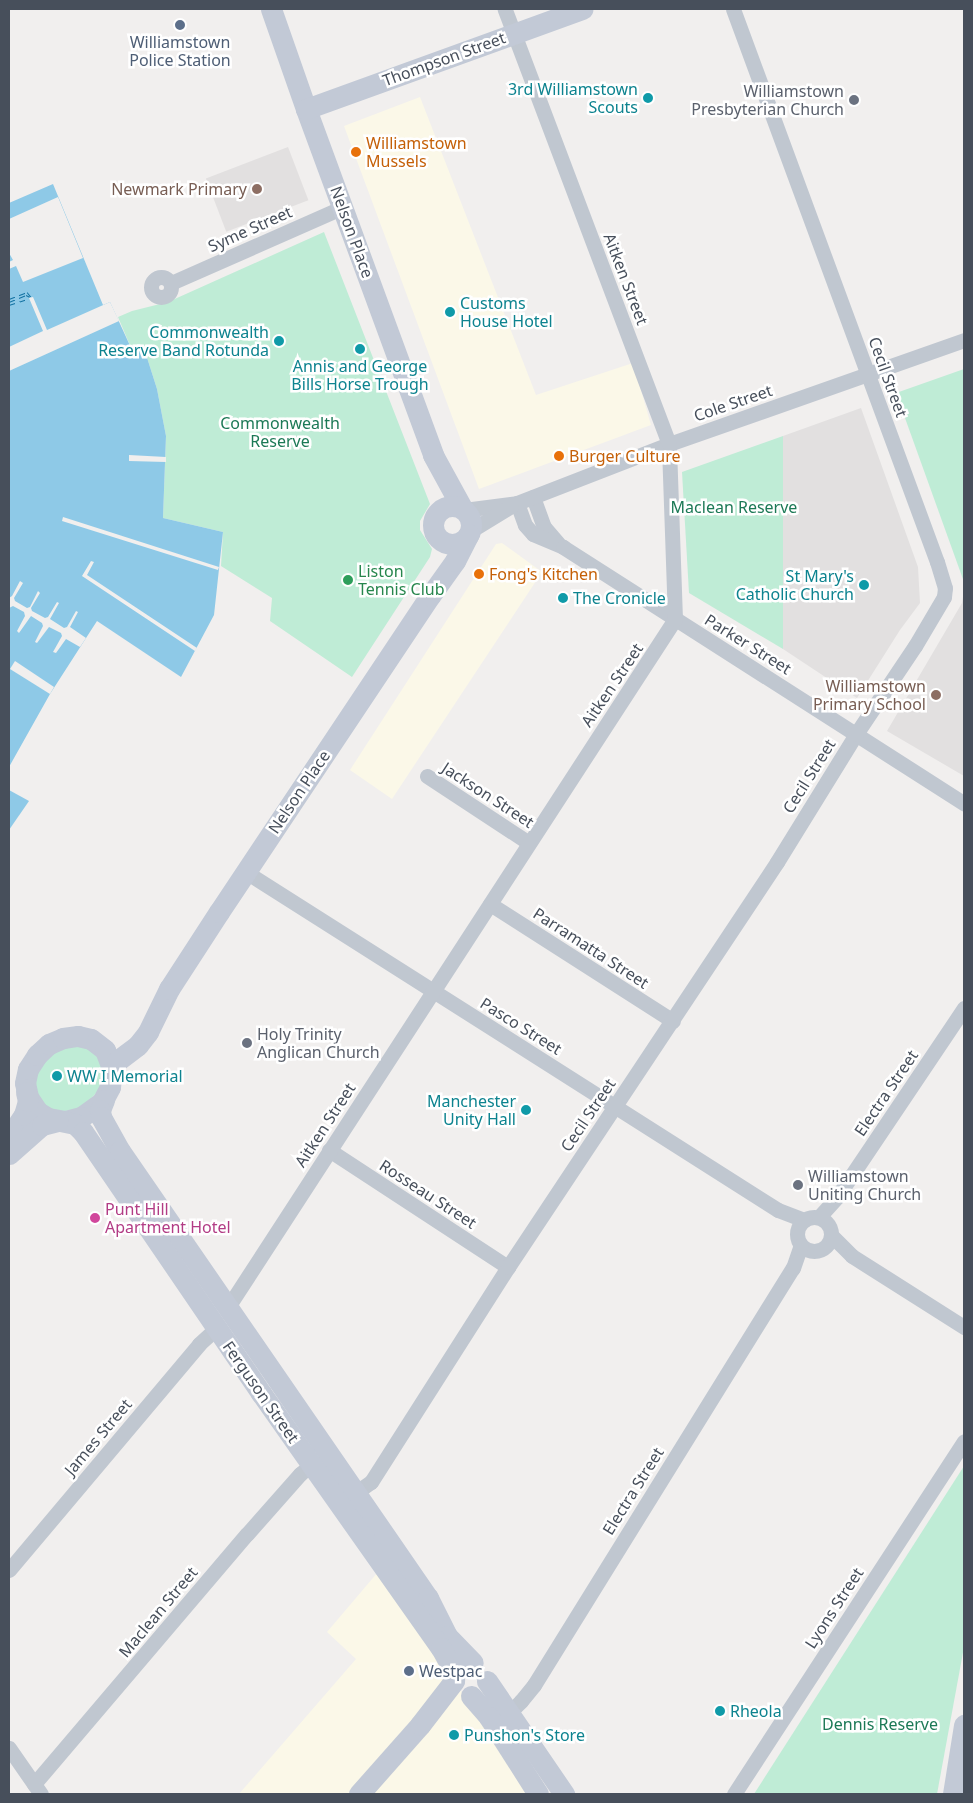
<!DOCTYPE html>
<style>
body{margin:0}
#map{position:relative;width:973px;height:1803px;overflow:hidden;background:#f1efee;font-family:"Noto Sans",sans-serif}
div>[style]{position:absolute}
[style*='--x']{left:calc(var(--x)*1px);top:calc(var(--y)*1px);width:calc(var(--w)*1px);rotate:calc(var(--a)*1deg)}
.commercial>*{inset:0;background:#fbf8e8}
.education>*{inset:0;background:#e2e0e0;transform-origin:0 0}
.green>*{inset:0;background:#bfecd6}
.water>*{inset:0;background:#8ec9e7}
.pier>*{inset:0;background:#f1efee}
.ferry>*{height:1px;margin-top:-0.5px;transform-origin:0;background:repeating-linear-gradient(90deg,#1372a2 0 6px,transparent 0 11px)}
.street>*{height:15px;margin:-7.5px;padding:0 7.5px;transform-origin:7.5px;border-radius:7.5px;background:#c0c7d0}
.street>.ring{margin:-7.5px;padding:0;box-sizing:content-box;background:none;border:15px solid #c0c7d0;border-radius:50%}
.secondary>*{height:21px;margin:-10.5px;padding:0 10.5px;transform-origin:10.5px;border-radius:10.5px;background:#c2c9d6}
.secondary>.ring{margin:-10.5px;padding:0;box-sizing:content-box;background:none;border:21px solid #c2c9d6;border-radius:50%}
.dots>*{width:14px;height:14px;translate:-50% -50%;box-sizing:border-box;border:2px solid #fff;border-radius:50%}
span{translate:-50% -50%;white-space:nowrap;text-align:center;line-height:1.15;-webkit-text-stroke:5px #fff;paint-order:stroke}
.service-label{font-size:16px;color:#4e5e75}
.left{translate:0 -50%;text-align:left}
.street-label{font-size:16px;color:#474f5b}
.culture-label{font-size:16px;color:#0d838f}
.right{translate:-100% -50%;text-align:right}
.worship-label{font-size:16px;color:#5b616d}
.food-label{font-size:16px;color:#c56008}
.education-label{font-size:16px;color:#785e54}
.park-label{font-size:16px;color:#1c7956}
.leisure-label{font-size:16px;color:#27864d}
.hotel-label{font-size:16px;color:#b23c85}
.frame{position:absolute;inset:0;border:10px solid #474f5b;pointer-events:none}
</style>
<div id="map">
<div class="commercial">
<div style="clip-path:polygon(420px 97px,536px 395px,633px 363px,651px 425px,479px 489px,344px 126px)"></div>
<div style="clip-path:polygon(502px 543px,542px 572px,392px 799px,350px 770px,496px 544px)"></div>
<div style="clip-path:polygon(378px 1572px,532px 1793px,531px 1794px,239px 1794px,356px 1659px,327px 1632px)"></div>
</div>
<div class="education">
<div style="left:288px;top:147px;width:57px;height:88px;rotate:69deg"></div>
<div style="clip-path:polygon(861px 408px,918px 567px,920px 603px,900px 630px,857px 698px,783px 649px,783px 436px)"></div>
<div style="clip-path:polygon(964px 590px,964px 776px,887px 731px,962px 603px)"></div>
</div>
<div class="green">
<div style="clip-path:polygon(324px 232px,430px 504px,420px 521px,420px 530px,432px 549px,430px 557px,352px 677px,270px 621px,272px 598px,221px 566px,223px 532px,163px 518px,166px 436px,157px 389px,143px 345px,132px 350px,118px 317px,132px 311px,168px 302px)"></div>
<div style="clip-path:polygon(964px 369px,964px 582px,896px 393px)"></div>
<div style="clip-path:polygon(783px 436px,783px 649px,689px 593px,682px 472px)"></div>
<div style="clip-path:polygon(83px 1044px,103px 1062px,103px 1086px,80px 1110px,50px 1112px,42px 1106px,33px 1078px,50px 1052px)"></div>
<div style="clip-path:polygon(964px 1466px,964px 1647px,937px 1794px,754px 1794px)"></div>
</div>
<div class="water">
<div style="clip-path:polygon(53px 184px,103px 305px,110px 302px,132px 350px,143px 345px,157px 389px,166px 436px,163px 518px,223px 532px,214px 615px,181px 677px,97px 621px,50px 694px,9px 767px,9px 203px)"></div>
<div style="clip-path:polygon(9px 790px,29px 801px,9px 830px)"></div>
</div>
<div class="pier">
<div style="clip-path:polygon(58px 197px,83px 258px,23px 282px,16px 266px,9px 269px,9px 262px,13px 260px,9px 253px,9px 219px)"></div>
<div style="clip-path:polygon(33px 297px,47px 330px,110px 302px,119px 321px,9px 371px,9px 347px,43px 331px,29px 298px)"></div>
<div style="clip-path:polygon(129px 455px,166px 457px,166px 462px,129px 461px)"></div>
<div style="clip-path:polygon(63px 517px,219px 567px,218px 570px,62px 521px)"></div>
<div style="clip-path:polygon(91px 561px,94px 562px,87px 575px,197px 648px,195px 651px,82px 576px)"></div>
<div style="clip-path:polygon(20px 581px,23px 583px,14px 598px,15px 601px,27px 608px,30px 607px,38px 591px,40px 593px,31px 608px,32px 611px,45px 618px,48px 617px,57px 602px,59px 603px,50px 619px,64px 628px,67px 627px,76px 611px,78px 612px,70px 627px,86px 638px,80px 647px,66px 639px,56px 653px,53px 652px,62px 636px,61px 633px,49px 627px,37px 643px,35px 642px,43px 626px,42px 623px,31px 616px,19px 633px,17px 631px,25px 616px,24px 612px,13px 606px,9px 608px,9px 598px,12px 596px)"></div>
<div style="clip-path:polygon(15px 661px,54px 687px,50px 694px,10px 669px)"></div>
</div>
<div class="ferry">
<div style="--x:9;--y:299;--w:19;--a:-21"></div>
<div style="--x:27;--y:292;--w:6;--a:51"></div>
<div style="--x:9;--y:302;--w:18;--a:-22"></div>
<div style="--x:26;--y:295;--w:4;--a:27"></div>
<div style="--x:9;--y:305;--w:22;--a:-18"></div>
</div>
<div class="street">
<div class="ring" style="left:151px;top:277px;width:5px;height:5px"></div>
<div style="--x:171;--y:283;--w:188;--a:-23.8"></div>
<div style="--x:533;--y:497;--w:32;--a:70"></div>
<div style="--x:544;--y:527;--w:21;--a:49"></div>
<div style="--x:517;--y:503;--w:23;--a:70"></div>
<div style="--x:525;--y:525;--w:12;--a:48"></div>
<div style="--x:533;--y:534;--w:33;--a:23"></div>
<div style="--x:563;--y:547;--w:476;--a:32.6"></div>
<div style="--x:464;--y:510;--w:53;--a:-7.5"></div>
<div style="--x:517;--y:503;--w:163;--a:-21.2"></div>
<div style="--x:669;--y:444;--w:313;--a:-19.4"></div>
<div style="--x:470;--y:531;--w:48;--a:-31.4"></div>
<div style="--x:427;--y:776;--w:122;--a:33.3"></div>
<div style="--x:246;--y:872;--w:630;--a:32.43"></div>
<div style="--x:778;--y:1210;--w:28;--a:21"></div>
<div style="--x:490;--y:904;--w:217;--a:32.6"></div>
<div style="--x:329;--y:1150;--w:214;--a:33.2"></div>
<div class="ring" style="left:797px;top:1217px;width:19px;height:19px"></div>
<div style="--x:819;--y:1217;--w:27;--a:-48"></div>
<div style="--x:837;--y:1197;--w:228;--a:-56.1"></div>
<div style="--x:832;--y:1236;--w:28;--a:45"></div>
<div style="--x:852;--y:1256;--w:133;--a:32.4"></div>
<div style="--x:228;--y:1307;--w:820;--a:-56.99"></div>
<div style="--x:675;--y:619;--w:175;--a:-92"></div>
<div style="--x:669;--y:444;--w:465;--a:-110.7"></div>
<div style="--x:348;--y:1498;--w:28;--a:-35"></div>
<div style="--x:371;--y:1482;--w:255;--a:-57.5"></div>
<div style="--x:508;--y:1267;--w:486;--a:-56.4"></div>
<div style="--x:777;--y:862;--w:150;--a:-58.3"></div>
<div style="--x:856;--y:734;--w:106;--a:-56.2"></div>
<div style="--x:915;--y:646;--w:57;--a:-59.4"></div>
<div style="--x:944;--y:597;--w:9;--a:-84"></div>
<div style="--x:945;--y:588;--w:27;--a:-107"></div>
<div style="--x:937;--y:562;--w:589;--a:-110.25"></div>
<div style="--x:9;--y:1570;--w:295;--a:-49.9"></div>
<div style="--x:199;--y:1344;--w:24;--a:-42"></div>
<div style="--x:502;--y:1720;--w:27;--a:-45"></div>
<div style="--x:521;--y:1701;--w:21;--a:-51"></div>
<div style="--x:534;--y:1685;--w:491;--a:-58.2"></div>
<div style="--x:793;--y:1268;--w:24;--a:-71"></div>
<div style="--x:9;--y:1748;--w:56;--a:55.2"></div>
<div style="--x:34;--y:1784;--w:328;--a:-49.6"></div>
<div style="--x:247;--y:1534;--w:80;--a:-48.5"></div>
<div style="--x:300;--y:1474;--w:14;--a:-39"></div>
<div style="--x:734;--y:1794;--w:421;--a:-56.9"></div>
</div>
<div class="secondary">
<div style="--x:271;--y:9;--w:106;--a:70.7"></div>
<div style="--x:306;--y:109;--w:369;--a:69.8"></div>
<div style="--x:433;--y:455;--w:60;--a:61.3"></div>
<div style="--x:306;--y:109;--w:294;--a:-19.9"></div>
<div class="ring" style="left:433px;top:506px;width:17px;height:17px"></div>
<div style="--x:78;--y:1036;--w:13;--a:13"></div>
<div style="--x:91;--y:1039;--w:18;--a:38"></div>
<div style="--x:105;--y:1050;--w:19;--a:69"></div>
<div style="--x:112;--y:1068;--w:19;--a:96"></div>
<div style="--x:110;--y:1087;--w:17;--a:118"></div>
<div style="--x:102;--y:1102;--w:26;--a:144"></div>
<div style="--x:81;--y:1117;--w:16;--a:166"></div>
<div style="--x:65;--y:1121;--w:17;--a:-170"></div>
<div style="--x:48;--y:1118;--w:12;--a:-149"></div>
<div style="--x:38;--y:1112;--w:18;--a:-124"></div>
<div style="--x:28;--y:1097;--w:14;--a:-102"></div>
<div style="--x:25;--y:1083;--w:14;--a:-78"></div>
<div style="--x:28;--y:1069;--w:17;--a:-57"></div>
<div style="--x:37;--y:1055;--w:16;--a:-43"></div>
<div style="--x:49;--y:1044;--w:15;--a:-23"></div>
<div style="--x:63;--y:1038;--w:15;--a:-8"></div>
<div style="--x:112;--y:1071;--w:11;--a:-63"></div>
<div style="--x:117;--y:1061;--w:26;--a:-37"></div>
<div style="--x:138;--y:1045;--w:16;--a:-52"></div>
<div style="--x:148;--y:1032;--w:48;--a:-64"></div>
<div style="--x:169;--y:989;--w:92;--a:-57"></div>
<div style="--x:219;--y:912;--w:380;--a:-56.3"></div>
<div style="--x:430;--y:596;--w:43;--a:-54.5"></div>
<div style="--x:455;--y:561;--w:30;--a:-63"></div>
<div style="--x:104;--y:1100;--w:11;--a:112"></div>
<div style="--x:100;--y:1110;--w:7;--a:82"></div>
<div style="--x:101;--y:1117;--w:39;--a:61"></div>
<div style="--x:120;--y:1151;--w:543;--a:55.43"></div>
<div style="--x:428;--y:1598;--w:42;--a:63.4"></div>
<div style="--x:447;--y:1636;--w:37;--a:46"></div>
<div style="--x:60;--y:1121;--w:15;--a:11"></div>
<div style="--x:75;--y:1124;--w:11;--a:45"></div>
<div style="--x:83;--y:1132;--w:316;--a:55.7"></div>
<div style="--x:261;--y:1393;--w:312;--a:54.8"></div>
<div style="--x:441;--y:1648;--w:29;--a:61"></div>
<div style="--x:9;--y:1137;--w:27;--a:-56"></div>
<div style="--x:24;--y:1115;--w:15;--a:-74"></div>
<div style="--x:28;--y:1101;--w:9;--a:-103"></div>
<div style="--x:9;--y:1154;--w:44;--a:-41.3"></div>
<div style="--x:42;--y:1125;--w:16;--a:-14"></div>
<div style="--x:487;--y:1681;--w:137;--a:55.7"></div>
<div style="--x:471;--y:1696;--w:28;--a:49"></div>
<div style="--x:489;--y:1717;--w:91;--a:57.5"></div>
<div style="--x:359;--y:1794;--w:92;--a:-48.5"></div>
<div style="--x:420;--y:1725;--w:56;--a:-52.3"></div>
<div style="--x:953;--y:1794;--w:70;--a:-80.9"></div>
</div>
<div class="dots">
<div style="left:180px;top:25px;background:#5c6f8a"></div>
<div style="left:648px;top:98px;background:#0f9aa8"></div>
<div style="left:854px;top:100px;background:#6b7280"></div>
<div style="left:356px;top:152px;background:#e8710a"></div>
<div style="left:257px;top:189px;background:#8d6e63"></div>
<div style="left:450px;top:312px;background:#0f9aa8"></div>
<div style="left:279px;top:341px;background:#0f9aa8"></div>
<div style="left:360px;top:349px;background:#0f9aa8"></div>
<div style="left:559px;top:456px;background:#e8710a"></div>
<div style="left:479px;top:574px;background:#e8710a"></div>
<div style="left:348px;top:580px;background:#2e9e5b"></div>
<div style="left:864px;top:585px;background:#0f9aa8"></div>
<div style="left:563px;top:598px;background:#0f9aa8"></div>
<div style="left:936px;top:695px;background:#8d6e63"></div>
<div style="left:247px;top:1043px;background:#6b7280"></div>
<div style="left:57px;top:1076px;background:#0f9aa8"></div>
<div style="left:526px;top:1110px;background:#0f9aa8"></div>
<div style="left:798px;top:1185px;background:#6b7280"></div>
<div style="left:95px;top:1218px;background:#d1479c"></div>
<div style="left:409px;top:1671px;background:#5c6f8a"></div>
<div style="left:720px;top:1711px;background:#0f9aa8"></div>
<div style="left:454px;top:1735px;background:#0f9aa8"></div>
</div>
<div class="service-label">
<span style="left:180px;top:51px">Williamstown<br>Police Station</span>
<span class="left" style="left:419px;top:1671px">Westpac</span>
</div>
<div class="street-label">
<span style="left:444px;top:59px;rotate:-20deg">Thompson Street</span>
<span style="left:250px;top:229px;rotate:-24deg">Syme Street</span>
<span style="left:352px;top:232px;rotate:70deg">Nelson Place</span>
<span style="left:626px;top:279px;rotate:69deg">Aitken Street</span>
<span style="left:888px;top:377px;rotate:70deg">Cecil Street</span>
<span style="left:733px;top:403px;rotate:-19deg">Cole Street</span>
<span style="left:748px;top:644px;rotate:32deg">Parker Street</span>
<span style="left:612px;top:685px;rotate:-56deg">Aitken Street</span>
<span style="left:809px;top:776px;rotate:-58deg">Cecil Street</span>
<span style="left:299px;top:792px;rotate:-56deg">Nelson Place</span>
<span style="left:488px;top:795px;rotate:33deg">Jackson Street</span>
<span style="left:591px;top:948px;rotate:33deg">Parramatta Street</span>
<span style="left:521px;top:1026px;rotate:32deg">Pasco Street</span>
<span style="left:886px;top:1093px;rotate:-56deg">Electra Street</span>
<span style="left:588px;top:1115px;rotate:-56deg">Cecil Street</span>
<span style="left:325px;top:1125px;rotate:-57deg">Aitken Street</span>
<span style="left:428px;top:1194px;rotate:33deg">Rosseau Street</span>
<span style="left:261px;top:1392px;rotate:55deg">Ferguson Street</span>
<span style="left:98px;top:1437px;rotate:-50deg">James Street</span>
<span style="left:633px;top:1491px;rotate:-58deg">Electra Street</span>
<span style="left:834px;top:1608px;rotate:-57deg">Lyons Street</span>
<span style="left:158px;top:1612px;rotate:-50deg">Maclean Street</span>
</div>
<div class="culture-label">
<span class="right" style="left:638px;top:98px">3rd Williamstown<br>Scouts</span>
<span class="left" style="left:460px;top:312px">Customs<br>House Hotel</span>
<span class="right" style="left:269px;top:341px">Commonwealth<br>Reserve Band Rotunda</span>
<span style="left:360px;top:375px">Annis and George<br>Bills Horse Trough</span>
<span class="right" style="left:854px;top:585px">St Mary's<br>Catholic Church</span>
<span class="left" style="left:573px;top:598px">The Cronicle</span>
<span class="left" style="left:67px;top:1076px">WW I Memorial</span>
<span class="right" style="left:516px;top:1110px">Manchester<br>Unity Hall</span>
<span class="left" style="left:730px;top:1711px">Rheola</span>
<span class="left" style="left:464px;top:1735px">Punshon's Store</span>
</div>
<div class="worship-label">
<span class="right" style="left:844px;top:100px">Williamstown<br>Presbyterian Church</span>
<span class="left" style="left:257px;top:1043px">Holy Trinity<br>Anglican Church</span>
<span class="left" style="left:808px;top:1185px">Williamstown<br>Uniting Church</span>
</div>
<div class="food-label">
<span class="left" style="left:366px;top:152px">Williamstown<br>Mussels</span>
<span class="left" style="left:569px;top:456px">Burger Culture</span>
<span class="left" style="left:489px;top:574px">Fong's Kitchen</span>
</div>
<div class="education-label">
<span class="right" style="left:247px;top:189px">Newmark Primary</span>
<span class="right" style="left:926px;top:695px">Williamstown<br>Primary School</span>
</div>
<div class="park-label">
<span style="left:280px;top:432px">Commonwealth<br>Reserve</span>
<span style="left:734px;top:507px">Maclean Reserve</span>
<span style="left:880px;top:1724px">Dennis Reserve</span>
</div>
<div class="leisure-label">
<span class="left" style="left:358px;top:580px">Liston<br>Tennis Club</span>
</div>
<div class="hotel-label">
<span class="left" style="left:105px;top:1218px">Punt Hill<br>Apartment Hotel</span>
</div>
<div class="frame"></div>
</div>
